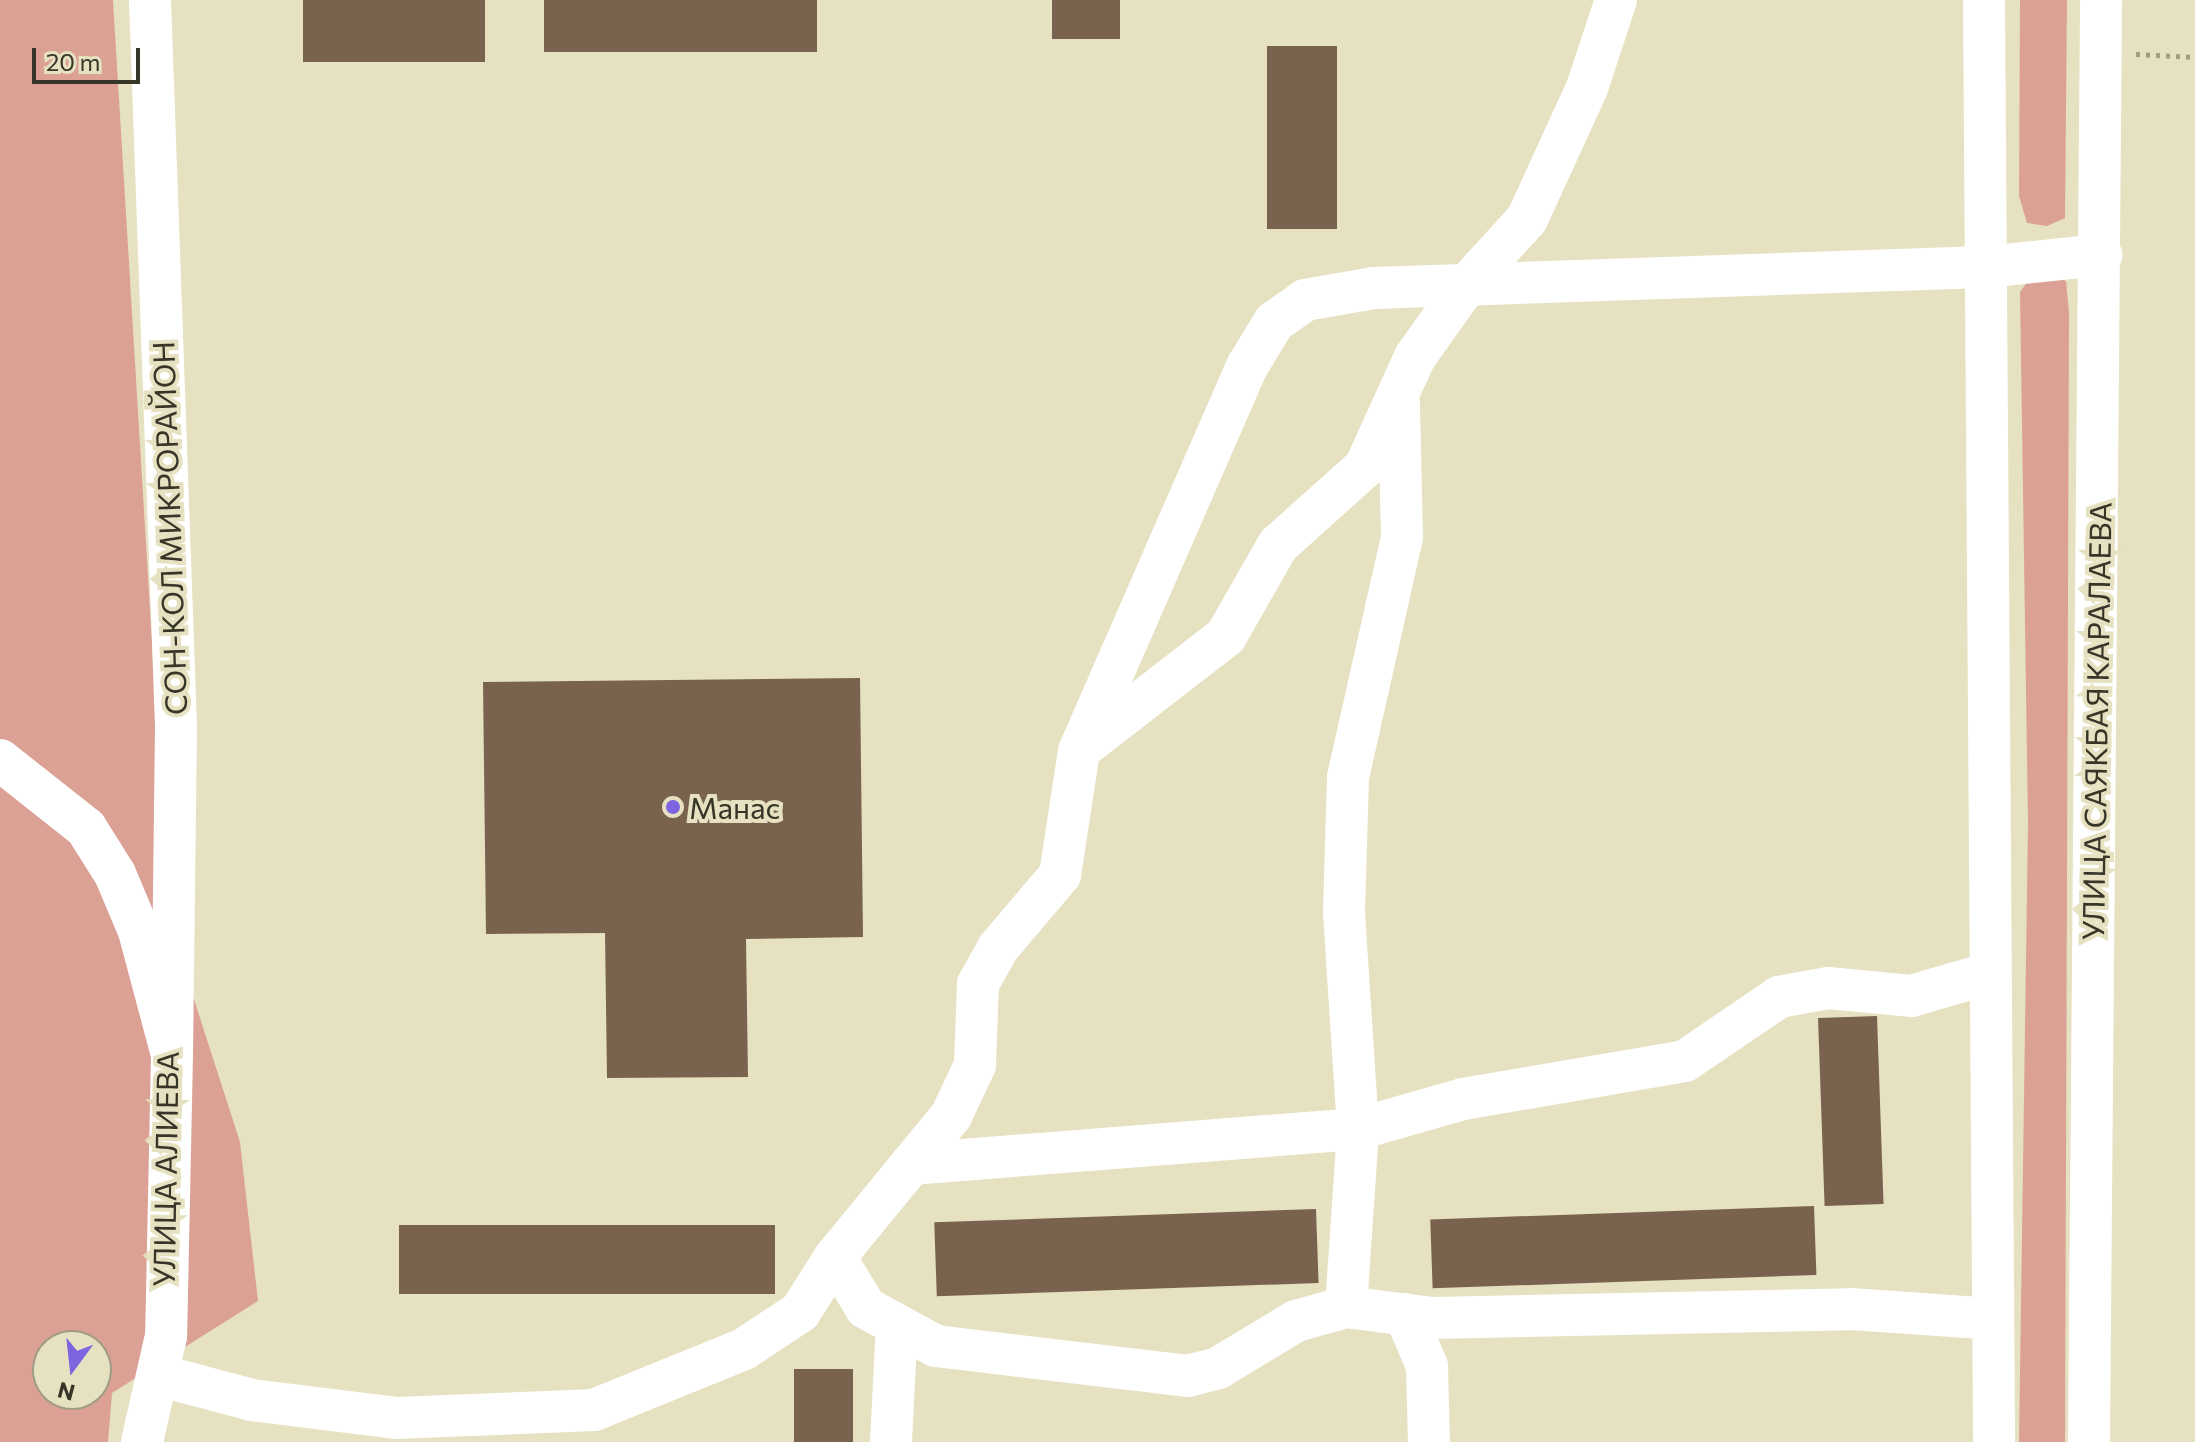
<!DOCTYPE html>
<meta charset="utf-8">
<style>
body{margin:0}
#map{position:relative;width:2195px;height:1442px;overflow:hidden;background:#e6e1c1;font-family:Commissioner,sans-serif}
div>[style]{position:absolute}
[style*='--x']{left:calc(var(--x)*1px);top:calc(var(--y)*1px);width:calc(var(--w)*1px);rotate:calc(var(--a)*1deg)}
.green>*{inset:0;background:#dca195}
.building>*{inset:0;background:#79634e;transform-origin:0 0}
.path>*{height:5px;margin-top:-2.5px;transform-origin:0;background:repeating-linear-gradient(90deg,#a29e86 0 4px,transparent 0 10px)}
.minor>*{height:42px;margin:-21px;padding:0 21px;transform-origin:21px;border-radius:21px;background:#fff}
.dots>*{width:22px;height:22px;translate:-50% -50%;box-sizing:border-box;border:4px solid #e6e1c1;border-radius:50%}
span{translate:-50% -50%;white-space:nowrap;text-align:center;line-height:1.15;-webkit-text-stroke:8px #e6e1c1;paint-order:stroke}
.street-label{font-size:30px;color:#373528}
.poi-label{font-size:30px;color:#373528}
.left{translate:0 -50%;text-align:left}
.north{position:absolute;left:32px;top:1330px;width:80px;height:80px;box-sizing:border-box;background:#e6e1c1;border:2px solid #a09c84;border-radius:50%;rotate:195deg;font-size:22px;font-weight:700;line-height:32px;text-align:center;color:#373528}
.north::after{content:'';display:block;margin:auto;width:28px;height:36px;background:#7d65e0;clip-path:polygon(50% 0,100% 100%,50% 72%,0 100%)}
.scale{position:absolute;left:32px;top:48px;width:108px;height:36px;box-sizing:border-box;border:4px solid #373528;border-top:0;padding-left:10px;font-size:24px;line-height:28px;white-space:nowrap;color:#373528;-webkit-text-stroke:6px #e6e1c1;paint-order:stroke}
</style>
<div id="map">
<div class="green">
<div style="clip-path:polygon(evenodd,0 0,113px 0,169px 922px,240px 1142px,258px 1301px,112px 1393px,108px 1442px,0 1442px,0 0,48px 1346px,96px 1346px,96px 1394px,48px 1394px,48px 1346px)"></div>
<div style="clip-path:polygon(2020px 0,2067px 0,2065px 218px,2047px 226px,2027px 223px,2019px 196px)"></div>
<div style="clip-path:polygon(2046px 273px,2066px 281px,2069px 313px,2065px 1442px,2019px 1442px,2028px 823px,2020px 292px,2031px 277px)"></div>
</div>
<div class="building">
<div style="left:303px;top:0;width:182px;height:62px"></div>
<div style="left:544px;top:0;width:273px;height:52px"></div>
<div style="left:1052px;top:0;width:68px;height:39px"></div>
<div style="left:1267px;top:46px;width:70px;height:183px"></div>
<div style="clip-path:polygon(860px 678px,863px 937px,746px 939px,748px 1077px,607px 1078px,605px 933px,486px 934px,483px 682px)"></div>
<div style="left:1877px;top:1016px;width:188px;height:59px;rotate:88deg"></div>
<div style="left:1814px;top:1206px;width:69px;height:384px;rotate:88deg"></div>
<div style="left:1316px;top:1209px;width:74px;height:382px;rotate:88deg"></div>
<div style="left:775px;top:1225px;width:69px;height:376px;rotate:90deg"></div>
<div style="left:794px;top:1369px;width:59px;height:73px"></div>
</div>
<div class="path">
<div style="--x:2136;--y:54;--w:59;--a:2.9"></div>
</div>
<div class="minor">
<div style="--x:150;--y:0;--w:727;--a:87.95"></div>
<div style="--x:176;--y:727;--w:328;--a:90.7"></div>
<div style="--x:1984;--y:0;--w:1442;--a:89.6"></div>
<div style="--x:1083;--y:747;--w:181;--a:-37.8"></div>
<div style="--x:1226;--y:636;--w:105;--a:-60.3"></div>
<div style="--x:1278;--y:545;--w:117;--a:-41.9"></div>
<div style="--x:1365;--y:467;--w:121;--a:-65.6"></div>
<div style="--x:1415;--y:357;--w:85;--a:-54.6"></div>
<div style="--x:1464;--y:288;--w:93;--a:-47.6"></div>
<div style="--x:1527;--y:219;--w:144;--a:-65.4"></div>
<div style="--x:1587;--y:88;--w:93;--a:-71.8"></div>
<div style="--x:0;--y:760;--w:110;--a:38.3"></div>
<div style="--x:86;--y:828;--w:54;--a:57.8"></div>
<div style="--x:115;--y:874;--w:62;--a:67.2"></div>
<div style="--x:139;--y:931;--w:128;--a:75.1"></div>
<div style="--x:172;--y:1055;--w:281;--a:91.2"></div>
<div style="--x:166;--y:1336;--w:109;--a:102.8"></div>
<div style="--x:911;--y:1164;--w:448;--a:-4.5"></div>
<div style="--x:1358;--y:1129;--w:109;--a:-15.9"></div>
<div style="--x:1463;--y:1099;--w:225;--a:-9.7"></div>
<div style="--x:1685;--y:1061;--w:114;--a:-34.2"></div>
<div style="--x:1779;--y:997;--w:50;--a:-10.4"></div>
<div style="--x:1828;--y:988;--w:83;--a:5.5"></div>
<div style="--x:1911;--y:996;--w:82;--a:-16.2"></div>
<div style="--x:835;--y:1257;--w:60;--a:58.7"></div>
<div style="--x:866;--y:1308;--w:80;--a:28.5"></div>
<div style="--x:936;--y:1346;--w:253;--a:6.8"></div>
<div style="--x:1187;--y:1376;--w:32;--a:-14"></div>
<div style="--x:1218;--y:1368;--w:91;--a:-31.1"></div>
<div style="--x:1296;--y:1321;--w:52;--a:-15.6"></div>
<div style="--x:1346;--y:1307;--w:87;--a:7.3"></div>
<div style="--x:1432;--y:1318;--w:419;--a:-1.2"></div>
<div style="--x:1851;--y:1309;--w:142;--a:4"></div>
<div style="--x:1346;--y:1307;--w:178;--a:-86.1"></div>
<div style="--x:1358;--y:1129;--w:217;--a:-93.7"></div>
<div style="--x:1344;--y:912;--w:135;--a:-88.3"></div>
<div style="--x:1348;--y:777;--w:245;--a:-77.3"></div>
<div style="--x:1402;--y:538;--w:136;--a:-91.3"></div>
<div style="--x:1405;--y:1314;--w:56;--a:67.1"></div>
<div style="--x:1427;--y:1366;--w:76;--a:88.5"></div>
<div style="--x:158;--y:1375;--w:97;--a:14.9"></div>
<div style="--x:252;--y:1400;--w:145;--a:7.1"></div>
<div style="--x:396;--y:1418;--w:198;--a:-2.3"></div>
<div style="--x:594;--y:1410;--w:162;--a:-22.1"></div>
<div style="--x:744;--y:1349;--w:67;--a:-33.5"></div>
<div style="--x:800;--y:1312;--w:65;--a:-57.5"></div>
<div style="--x:835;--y:1257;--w:183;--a:-50.6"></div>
<div style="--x:951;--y:1116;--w:56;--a:-64.8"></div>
<div style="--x:975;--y:1065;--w:81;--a:-87.9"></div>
<div style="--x:978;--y:984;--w:41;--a:-60.9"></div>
<div style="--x:998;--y:948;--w:96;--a:-49.7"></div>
<div style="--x:1060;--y:875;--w:125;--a:-81.3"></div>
<div style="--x:1079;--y:751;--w:421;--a:-66.4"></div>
<div style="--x:1248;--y:365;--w:50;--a:-58.8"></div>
<div style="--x:1274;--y:322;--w:38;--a:-35"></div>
<div style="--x:1305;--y:300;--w:70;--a:-9.9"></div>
<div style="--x:1374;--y:288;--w:611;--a:-1.97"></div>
<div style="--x:1985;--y:267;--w:117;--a:-5.9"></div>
<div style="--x:891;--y:1442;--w:117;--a:-87.1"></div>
<div style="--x:2089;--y:1442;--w:1442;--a:-89.52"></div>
</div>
<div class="dots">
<div style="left:673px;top:807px;background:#7d65e0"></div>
</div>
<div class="street-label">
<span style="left:169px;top:528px;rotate:-92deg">СОН-КОЛ МИКРОРАЙОН</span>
<span style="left:2096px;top:721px;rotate:-89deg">УЛИЦА САЯКБАЯ КАРАЛАЕВА</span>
<span style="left:165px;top:1169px;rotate:-89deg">УЛИЦА АЛИЕВА</span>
</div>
<div class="poi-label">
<span class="left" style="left:689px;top:807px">Манас</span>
</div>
<div class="north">N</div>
<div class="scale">20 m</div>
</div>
